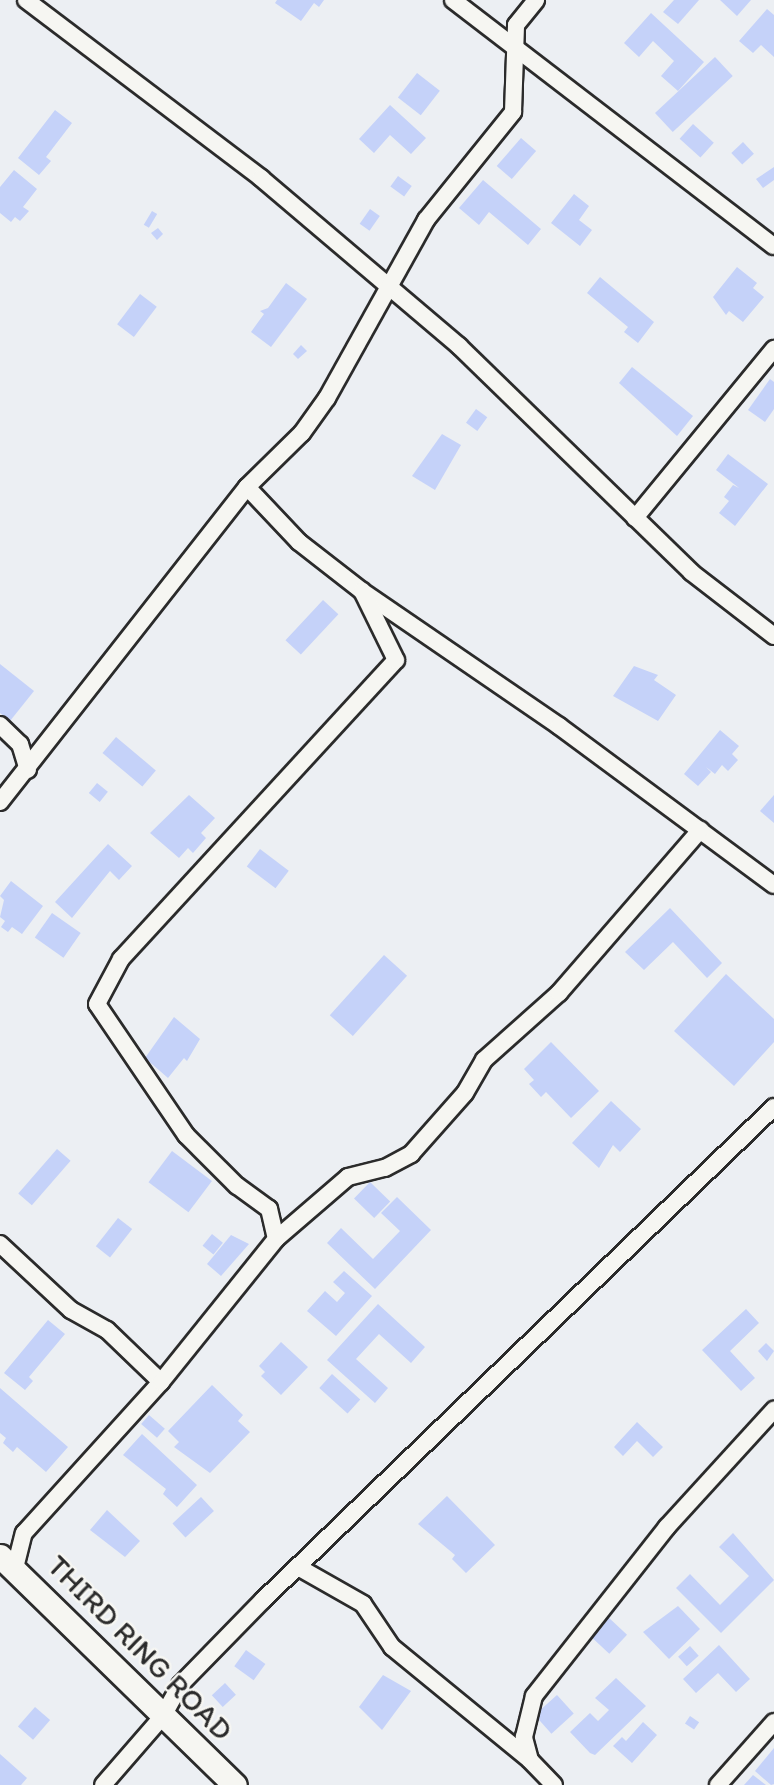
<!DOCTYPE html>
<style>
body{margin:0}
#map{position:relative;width:774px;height:1785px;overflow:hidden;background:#eceff3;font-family:Itim,sans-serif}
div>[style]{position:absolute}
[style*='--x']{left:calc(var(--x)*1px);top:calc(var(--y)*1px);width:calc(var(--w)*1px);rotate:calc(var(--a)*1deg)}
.building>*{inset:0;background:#c5d2f9;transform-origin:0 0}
.roads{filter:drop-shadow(2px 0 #2b2b2b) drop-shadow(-2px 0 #2b2b2b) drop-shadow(0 2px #2b2b2b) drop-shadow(0 -2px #2b2b2b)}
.street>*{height:16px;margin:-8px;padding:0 8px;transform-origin:8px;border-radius:8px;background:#f6f6f2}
.secondary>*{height:23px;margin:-11.5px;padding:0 11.5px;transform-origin:11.5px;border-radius:11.5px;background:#f6f6f2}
span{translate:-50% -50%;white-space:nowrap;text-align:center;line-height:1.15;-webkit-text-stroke:5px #f6f6f2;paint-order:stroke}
.street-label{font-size:30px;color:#2b2b2b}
</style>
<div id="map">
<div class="building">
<div style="clip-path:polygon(277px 0,324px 0,319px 7px,314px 3px,301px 21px,275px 3px)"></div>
<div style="clip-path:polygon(674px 0,699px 0,678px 24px,663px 12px)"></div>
<div style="clip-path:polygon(720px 0,751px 0,737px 16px)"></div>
<div style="clip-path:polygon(767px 9px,774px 15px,774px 57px,761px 45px,753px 53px,739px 41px)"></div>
<div style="clip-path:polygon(651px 13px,704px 62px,678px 91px,661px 76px,674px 61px,653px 41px,639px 57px,624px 43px)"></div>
<div style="left:715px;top:57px;width:26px;height:82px;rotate:47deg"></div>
<div style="left:417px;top:73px;width:29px;height:31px;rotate:38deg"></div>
<div style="clip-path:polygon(390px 105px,426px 138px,411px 154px,390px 135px,374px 153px,359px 139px)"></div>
<div style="clip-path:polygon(55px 110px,72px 123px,46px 157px,51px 161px,39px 175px,18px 158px)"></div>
<div style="left:693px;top:124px;width:28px;height:20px;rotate:42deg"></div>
<div style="left:521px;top:138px;width:20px;height:37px;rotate:41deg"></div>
<div style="left:743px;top:142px;width:16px;height:16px;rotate:47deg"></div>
<div style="clip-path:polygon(774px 167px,774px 180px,763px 188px,756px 179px)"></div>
<div style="clip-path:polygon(14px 170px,37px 189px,23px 207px,29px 211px,20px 221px,15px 217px,11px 222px,0 213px,0 187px)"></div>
<div style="left:398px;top:176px;width:17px;height:13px;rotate:36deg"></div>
<div style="clip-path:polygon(483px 180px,541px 229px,528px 245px,489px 212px,479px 225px,459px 208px)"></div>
<div style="clip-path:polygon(574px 194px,589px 206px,579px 220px,592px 230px,580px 246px,551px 223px)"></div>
<div style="left:370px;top:209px;width:12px;height:18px;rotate:35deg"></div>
<div style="left:152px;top:211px;width:6px;height:16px;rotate:31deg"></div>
<div style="clip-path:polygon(158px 228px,163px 234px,157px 240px,151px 233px)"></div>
<div style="clip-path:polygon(737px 267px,757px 283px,753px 288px,764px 297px,743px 322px,729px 311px,726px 315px,713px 297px)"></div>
<div style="clip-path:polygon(600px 277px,654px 322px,638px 343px,624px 332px,628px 327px,587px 293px)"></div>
<div style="clip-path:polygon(286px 283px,307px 299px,271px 347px,251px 332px,264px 314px,260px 311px,268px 308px)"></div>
<div style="left:140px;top:294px;width:21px;height:38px;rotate:37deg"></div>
<div style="clip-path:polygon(301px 345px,307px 351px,298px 359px,293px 354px)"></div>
<div style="clip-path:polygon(632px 367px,693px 416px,677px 436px,619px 383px)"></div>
<div style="clip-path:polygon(770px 379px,774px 382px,774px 409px,765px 422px,748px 410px)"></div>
<div style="left:476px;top:409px;width:14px;height:17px;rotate:36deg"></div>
<div style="clip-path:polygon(442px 434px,461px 445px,435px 490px,412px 476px)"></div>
<div style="clip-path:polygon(728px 454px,768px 484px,735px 526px,719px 513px,729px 501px,724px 497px,733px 485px,739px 488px,716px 470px)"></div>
<div style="left:323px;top:600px;width:21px;height:55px;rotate:43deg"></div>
<div style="clip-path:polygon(0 664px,34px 691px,10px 721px,0 713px)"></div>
<div style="clip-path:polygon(634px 666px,658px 675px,654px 680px,676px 695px,658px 721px,613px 696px)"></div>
<div style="clip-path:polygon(720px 730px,739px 746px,732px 754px,738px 760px,728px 771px,722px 765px,715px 774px,706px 767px,711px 772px,698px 786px,684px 774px)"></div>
<div style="left:116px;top:737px;width:52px;height:21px;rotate:40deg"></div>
<div style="left:97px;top:783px;width:14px;height:13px;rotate:39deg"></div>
<div style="clip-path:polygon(189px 795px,215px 818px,201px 833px,206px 838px,193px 853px,188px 848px,179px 858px,150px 833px)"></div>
<div style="clip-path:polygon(774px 795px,774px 823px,760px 811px)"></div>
<div style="clip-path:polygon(108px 844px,132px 866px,119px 880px,110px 871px,72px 918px,55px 902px)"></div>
<div style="left:260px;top:849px;width:36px;height:22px;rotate:37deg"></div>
<div style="clip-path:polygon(11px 881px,43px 906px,22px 934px,12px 927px,8px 932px,1px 927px,5px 921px,0 917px,4px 900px,0 896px)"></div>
<div style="clip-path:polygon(670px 908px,722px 963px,707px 978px,673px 942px,644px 970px,625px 952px)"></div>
<div style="left:52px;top:913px;width:35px;height:30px;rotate:35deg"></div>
<div style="left:384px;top:955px;width:31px;height:81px;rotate:42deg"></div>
<div style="clip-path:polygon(726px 974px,774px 1019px,774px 1042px,734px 1086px,674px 1031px)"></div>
<div style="clip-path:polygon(174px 1017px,200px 1039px,187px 1061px,184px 1058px,168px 1078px,145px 1058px)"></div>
<div style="clip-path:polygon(551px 1042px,599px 1091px,571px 1118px,546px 1092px,541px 1097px,529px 1084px,534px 1080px,524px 1069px)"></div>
<div style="clip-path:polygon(611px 1101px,641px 1129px,620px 1152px,613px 1145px,599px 1168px,572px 1143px)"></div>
<div style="left:57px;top:1149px;width:18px;height:59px;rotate:41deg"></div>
<div style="left:172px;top:1151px;width:50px;height:39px;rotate:37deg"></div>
<div style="left:370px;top:1182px;width:28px;height:23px;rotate:44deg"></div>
<div style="clip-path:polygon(397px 1197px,431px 1230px,375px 1289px,327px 1243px,341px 1228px,373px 1259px,400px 1231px,381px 1213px)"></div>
<div style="left:118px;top:1218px;width:18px;height:36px;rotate:38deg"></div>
<div style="left:212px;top:1234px;width:14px;height:15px;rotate:39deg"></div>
<div style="clip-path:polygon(231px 1235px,249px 1244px,221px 1276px,207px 1264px)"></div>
<div style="clip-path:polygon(344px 1271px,372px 1296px,336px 1336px,307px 1311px,325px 1291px,337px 1302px,345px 1293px,333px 1282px)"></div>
<div style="clip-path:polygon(378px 1304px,425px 1347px,411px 1363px,379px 1334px,356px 1359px,388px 1388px,375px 1403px,327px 1360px)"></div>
<div style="clip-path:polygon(746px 1309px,759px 1323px,730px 1351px,755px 1378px,741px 1391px,702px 1350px)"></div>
<div style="clip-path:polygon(48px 1320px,65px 1334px,29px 1377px,33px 1381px,25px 1390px,4px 1373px)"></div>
<div style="clip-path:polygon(281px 1342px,308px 1367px,281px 1395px,261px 1376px,265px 1372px,259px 1366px)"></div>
<div style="clip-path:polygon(766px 1343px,774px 1351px,767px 1361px,758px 1351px)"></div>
<div style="left:332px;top:1374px;width:38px;height:19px;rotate:42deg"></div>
<div style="clip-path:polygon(212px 1385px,243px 1415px,238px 1421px,250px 1432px,210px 1473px,174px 1447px,179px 1442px,168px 1431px)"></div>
<div style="clip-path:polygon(0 1388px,68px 1447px,46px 1472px,17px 1447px,13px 1452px,3px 1443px,6px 1438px,0 1433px)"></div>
<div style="left:149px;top:1415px;width:21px;height:12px;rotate:41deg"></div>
<div style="clip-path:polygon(637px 1422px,663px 1447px,653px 1457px,637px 1441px,623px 1456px,614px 1447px)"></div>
<div style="clip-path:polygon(142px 1434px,197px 1485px,177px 1507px,163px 1494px,166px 1489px,123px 1455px)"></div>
<div style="clip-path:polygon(447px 1496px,495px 1545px,466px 1573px,452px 1559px,455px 1555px,418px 1524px)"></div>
<div style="left:201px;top:1497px;width:19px;height:39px;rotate:47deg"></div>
<div style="clip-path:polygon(107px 1510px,140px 1541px,125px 1557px,90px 1530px)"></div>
<div style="clip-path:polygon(733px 1533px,774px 1580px,721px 1633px,676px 1588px,690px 1574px,720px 1605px,749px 1576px,719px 1547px)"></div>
<div style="clip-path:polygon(678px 1606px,700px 1629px,669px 1659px,643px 1632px)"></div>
<div style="left:608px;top:1617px;width:26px;height:26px;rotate:43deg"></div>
<div style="clip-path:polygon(719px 1645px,750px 1679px,736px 1692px,718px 1673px,696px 1693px,683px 1679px)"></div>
<div style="left:690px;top:1646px;width:13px;height:16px;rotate:48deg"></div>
<div style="left:246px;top:1650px;width:24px;height:20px;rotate:36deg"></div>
<div style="clip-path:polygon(383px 1675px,411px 1691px,382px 1730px,359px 1707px)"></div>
<div style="clip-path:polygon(616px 1678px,646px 1706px,595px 1755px,590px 1753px,570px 1732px,590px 1713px,598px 1721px,609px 1710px,595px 1698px)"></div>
<div style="left:225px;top:1683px;width:16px;height:18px;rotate:47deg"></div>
<div style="left:557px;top:1695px;width:25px;height:30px;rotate:48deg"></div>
<div style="left:35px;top:1707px;width:20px;height:26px;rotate:41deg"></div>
<div style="left:690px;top:1716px;width:11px;height:9px;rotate:34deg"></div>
<div style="clip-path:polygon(643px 1722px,657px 1735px,632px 1763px,613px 1746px,622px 1737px,626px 1741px)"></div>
<div style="clip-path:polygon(774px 1748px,774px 1784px,771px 1785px,755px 1771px)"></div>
<div style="clip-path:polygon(0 1754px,27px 1778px,21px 1785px,0 1785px)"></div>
<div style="clip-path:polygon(753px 1775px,766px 1785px,744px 1785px)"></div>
</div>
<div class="roads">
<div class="street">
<div style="--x:26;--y:0;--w:295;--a:37.1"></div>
<div style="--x:261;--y:178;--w:260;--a:40.3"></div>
<div style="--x:459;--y:346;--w:324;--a:44.2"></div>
<div style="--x:691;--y:572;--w:105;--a:37.6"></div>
<div style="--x:453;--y:0;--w:404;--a:37.5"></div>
<div style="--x:247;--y:487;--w:76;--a:46.6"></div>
<div style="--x:299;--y:542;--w:80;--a:37.9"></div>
<div style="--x:362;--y:591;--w:239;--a:34.4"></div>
<div style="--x:559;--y:726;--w:267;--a:36.5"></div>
<div style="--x:635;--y:518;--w:219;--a:-50.6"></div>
<div style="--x:0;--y:725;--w:28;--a:44"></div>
<div style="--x:20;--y:744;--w:27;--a:73"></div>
<div style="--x:0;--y:802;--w:400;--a:-51.9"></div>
<div style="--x:247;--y:487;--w:77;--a:-44.5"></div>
<div style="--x:302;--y:433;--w:43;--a:-54.5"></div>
<div style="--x:327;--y:398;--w:204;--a:-60.9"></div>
<div style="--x:426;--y:220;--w:139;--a:-51.1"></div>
<div style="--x:513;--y:112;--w:87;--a:-88"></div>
<div style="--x:516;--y:25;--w:32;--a:-51"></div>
<div style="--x:276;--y:1239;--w:31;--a:-103"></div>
<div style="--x:269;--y:1209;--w:39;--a:-144"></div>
<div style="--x:237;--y:1186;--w:72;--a:-135"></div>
<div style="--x:186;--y:1135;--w:158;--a:-124.2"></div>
<div style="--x:97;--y:1004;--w:51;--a:-61.9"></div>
<div style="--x:121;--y:959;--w:406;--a:-47.4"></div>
<div style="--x:396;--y:660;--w:77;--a:-116.2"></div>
<div style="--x:0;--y:1244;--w:97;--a:42.9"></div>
<div style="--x:71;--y:1310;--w:41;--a:29.1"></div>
<div style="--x:107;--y:1330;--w:75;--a:43.9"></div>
<div style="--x:298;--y:1567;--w:75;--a:29.6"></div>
<div style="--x:363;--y:1604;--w:52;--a:56"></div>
<div style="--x:392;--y:1647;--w:178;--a:39.3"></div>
<div style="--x:15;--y:1568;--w:36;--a:-76"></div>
<div style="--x:24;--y:1533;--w:204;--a:-47.8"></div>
<div style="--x:161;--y:1382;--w:184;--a:-51.2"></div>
<div style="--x:276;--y:1239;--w:95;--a:-40.7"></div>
<div style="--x:348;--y:1177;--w:38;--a:-14"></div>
<div style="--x:385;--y:1168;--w:30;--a:-28"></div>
<div style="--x:411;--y:1154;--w:81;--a:-48.5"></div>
<div style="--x:465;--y:1093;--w:38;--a:-60"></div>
<div style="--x:484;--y:1060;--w:101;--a:-41.8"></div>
<div style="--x:559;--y:993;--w:216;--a:-49.1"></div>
<div style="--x:103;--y:1785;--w:91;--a:-49"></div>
<div style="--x:163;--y:1716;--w:35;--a:-61"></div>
<div style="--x:180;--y:1685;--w:119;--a:-45.7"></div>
<div style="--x:263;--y:1600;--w:710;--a:-43.97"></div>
<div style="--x:554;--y:1785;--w:35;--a:-134"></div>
<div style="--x:530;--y:1760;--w:24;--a:-105"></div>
<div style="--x:524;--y:1737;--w:42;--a:-76.3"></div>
<div style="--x:534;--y:1696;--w:215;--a:-51.8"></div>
<div style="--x:667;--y:1527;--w:159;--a:-47.6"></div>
<div style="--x:718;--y:1785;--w:84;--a:-48.4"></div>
</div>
<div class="secondary">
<div style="--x:0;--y:1556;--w:328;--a:44.3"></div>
</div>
</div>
<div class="street-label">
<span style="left:140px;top:1648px;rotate:45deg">THIRD RING ROAD</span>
</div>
</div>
